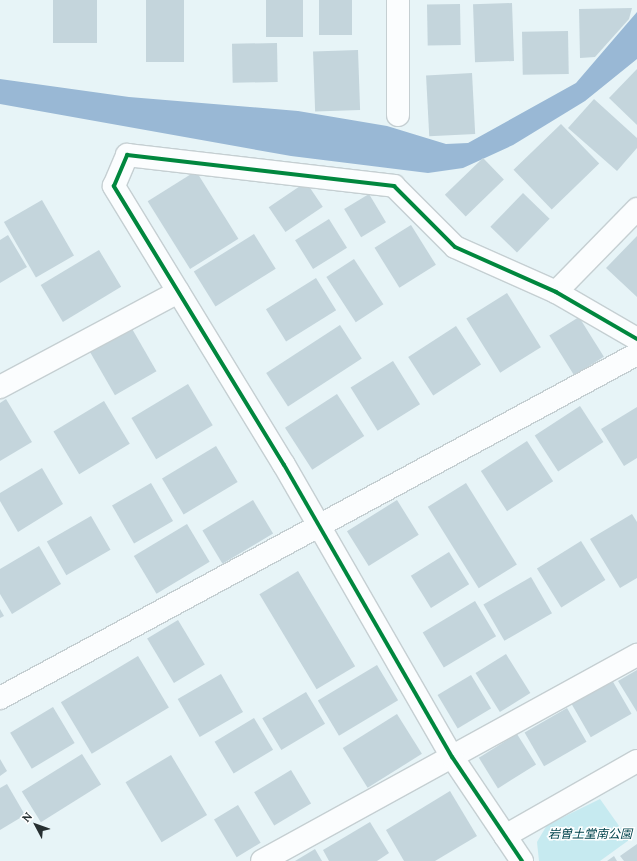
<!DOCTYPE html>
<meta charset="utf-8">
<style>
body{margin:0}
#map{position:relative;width:637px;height:861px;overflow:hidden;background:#e7f4f7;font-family:Lora,"Noto Sans JP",serif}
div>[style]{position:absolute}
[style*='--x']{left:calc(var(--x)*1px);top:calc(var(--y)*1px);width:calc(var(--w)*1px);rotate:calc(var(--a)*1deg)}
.green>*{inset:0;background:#c6eaf0}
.water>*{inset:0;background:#99b8d5}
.building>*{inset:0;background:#c4d5dc;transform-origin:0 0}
.roads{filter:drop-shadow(1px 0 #c5cfd2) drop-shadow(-1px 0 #c5cfd2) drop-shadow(0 1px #c5cfd2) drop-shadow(0 -1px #c5cfd2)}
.street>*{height:22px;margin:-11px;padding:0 11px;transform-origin:11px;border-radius:11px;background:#fbfdfe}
.cycleway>*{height:4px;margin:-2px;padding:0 2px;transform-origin:2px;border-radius:2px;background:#00873e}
span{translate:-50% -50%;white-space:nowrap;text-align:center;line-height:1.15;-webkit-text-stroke:3px #fff;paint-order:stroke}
.park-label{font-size:12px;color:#00434c;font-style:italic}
.north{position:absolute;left:16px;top:805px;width:40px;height:40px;-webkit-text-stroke:3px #fff;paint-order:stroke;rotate:311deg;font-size:11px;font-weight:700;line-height:16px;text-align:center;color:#262f31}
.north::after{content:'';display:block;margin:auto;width:14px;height:18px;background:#262f31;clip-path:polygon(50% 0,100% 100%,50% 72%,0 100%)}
</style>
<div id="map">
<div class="green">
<div style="clip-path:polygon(600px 799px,629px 840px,600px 861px,539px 861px,537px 842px,547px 825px)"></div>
</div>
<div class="water">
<div style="clip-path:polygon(637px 12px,637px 59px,585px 101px,513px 145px,463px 168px,428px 173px,291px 156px,0 104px,0 79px,129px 97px,298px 111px,387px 126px,446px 144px,468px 143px,576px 83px)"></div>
</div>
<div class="building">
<div style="left:53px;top:0;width:44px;height:43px"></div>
<div style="left:146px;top:0;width:38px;height:62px"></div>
<div style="left:266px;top:0;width:37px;height:37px"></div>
<div style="left:319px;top:0;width:33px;height:35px"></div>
<div style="left:512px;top:3px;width:58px;height:39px;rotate:88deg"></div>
<div style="left:460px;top:4px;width:41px;height:33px;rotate:89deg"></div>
<div style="clip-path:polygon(632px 8px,629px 19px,595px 57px,580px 58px,579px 9px)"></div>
<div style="left:568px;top:31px;width:43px;height:46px;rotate:89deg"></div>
<div style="left:277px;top:43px;width:39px;height:45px;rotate:89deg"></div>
<div style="left:358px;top:50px;width:60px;height:45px;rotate:88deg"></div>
<div style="clip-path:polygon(637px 69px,637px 125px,609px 98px)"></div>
<div style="left:472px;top:73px;width:61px;height:46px;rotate:87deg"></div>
<div style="clip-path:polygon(594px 99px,637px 138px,637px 148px,617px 171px,568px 128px)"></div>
<div style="left:561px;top:124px;width:55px;height:66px;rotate:46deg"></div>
<div style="left:483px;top:158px;width:30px;height:53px;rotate:46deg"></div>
<div style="left:196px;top:171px;width:80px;height:57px;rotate:58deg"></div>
<div style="left:306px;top:182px;width:30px;height:45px;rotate:56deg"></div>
<div style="left:523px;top:193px;width:37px;height:47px;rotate:44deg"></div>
<div style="left:369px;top:194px;width:33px;height:29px;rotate:59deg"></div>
<div style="left:42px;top:200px;width:64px;height:44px;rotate:60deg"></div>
<div style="left:329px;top:219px;width:34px;height:40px;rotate:58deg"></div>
<div style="left:411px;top:225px;width:47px;height:43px;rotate:58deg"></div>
<div style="left:254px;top:234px;width:41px;height:71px;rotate:58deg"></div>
<div style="clip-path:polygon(8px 235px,27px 267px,0 283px,0 240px)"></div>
<div style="clip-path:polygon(637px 236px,637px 297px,606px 268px)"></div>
<div style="left:99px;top:250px;width:43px;height:68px;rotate:59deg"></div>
<div style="left:354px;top:259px;width:54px;height:33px;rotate:57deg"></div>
<div style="left:316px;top:278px;width:38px;height:59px;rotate:58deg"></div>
<div style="left:507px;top:293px;width:64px;height:48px;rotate:58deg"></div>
<div style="left:579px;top:317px;width:47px;height:35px;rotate:58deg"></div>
<div style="left:340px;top:325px;width:40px;height:88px;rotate:57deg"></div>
<div style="left:456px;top:326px;width:46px;height:57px;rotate:57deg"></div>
<div style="left:131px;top:327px;width:51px;height:48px;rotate:60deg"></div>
<div style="left:393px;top:361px;width:51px;height:50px;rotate:58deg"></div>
<div style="left:188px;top:384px;width:48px;height:66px;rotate:59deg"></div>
<div style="left:337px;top:394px;width:50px;height:62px;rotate:57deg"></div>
<div style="clip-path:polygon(6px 399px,32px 442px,0 461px,0 403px)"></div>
<div style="left:104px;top:401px;width:50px;height:59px;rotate:59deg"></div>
<div style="left:580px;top:406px;width:43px;height:54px;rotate:57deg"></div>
<div style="clip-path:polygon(637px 407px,637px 458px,624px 466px,601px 429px)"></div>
<div style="left:527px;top:441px;width:48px;height:55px;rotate:57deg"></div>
<div style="left:216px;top:446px;width:42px;height:63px;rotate:59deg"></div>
<div style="clip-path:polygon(42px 468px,63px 504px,18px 532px,0 501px,0 493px)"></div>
<div style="left:151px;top:483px;width:44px;height:45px;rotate:60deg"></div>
<div style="left:466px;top:483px;width:96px;height:45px;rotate:58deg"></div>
<div style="left:253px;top:500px;width:39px;height:59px;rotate:59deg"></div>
<div style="left:397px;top:500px;width:41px;height:59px;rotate:58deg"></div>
<div style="clip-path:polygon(632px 514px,637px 522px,637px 578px,620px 588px,590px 539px)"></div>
<div style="left:91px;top:516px;width:39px;height:51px;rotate:60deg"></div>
<div style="left:187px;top:524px;width:44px;height:62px;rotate:59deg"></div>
<div style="left:581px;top:541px;width:46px;height:52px;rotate:58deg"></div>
<div style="clip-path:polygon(39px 546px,61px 584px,12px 614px,0 594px,0 569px)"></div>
<div style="left:449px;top:552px;width:38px;height:45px;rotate:58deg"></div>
<div style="left:298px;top:571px;width:111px;height:45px;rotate:59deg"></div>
<div style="left:531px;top:577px;width:42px;height:55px;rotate:60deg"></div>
<div style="left:475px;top:601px;width:41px;height:61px;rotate:59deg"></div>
<div style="clip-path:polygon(0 609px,4px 616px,0 618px)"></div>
<div style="left:178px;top:620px;width:52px;height:36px;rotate:59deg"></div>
<div style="left:506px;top:654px;width:46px;height:36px;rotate:58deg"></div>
<div style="left:138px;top:656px;width:60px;height:90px;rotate:59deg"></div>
<div style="left:377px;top:665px;width:41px;height:69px;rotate:59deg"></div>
<div style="clip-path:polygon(637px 670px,637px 712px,618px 681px)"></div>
<div style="left:221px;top:674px;width:44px;height:50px;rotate:60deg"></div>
<div style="left:471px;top:675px;width:39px;height:39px;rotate:59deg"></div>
<div style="left:612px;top:680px;width:39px;height:47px;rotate:60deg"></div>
<div style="left:306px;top:692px;width:37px;height:51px;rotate:59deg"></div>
<div style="left:53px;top:707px;width:42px;height:50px;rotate:59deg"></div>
<div style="left:567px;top:708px;width:39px;height:49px;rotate:60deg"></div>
<div style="left:397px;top:714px;width:47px;height:64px;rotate:58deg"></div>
<div style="left:254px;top:718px;width:37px;height:46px;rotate:59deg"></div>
<div style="left:517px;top:734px;width:36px;height:45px;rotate:58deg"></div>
<div style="left:82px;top:754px;width:36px;height:71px;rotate:58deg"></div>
<div style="left:171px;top:755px;width:70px;height:53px;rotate:59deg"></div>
<div style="clip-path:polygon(0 759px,7px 771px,0 776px)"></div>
<div style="left:291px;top:770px;width:39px;height:43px;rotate:59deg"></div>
<div style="clip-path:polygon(7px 784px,25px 815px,0 830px,0 788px)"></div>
<div style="clip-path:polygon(450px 791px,477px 836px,435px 861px,404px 861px,386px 830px)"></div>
<div style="left:238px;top:805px;width:44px;height:28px;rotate:59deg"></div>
<div style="clip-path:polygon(370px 822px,389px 853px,377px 861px,329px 861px,323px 850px)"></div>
<div style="clip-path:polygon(637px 844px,637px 861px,624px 861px,620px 856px)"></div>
<div style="clip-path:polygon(315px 849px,322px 861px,295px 861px)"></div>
<div style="clip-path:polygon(614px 856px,617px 861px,607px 861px)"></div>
</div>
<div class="roads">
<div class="street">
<div style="--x:398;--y:115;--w:115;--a:-90"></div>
<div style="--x:556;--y:292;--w:116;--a:-45.7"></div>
<div style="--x:0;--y:387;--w:202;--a:-28.1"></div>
<div style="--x:0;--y:698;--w:724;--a:-28.37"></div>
<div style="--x:505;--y:836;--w:152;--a:-29.6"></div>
<div style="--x:262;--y:861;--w:428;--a:-28.8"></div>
<div style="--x:522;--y:861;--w:125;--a:-123.9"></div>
<div style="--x:452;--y:757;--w:337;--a:-119.9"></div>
<div style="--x:284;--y:465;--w:327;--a:-121.4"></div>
<div style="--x:114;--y:186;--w:34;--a:-67"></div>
<div style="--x:127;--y:155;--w:269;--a:6.6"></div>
<div style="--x:394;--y:186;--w:86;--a:45"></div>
<div style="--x:455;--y:247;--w:111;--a:24"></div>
<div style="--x:556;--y:292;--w:94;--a:30.1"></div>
</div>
</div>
<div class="cycleway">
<div style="--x:522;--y:861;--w:125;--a:-123.9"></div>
<div style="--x:452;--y:757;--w:337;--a:-119.9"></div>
<div style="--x:284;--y:465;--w:327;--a:-121.4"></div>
<div style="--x:114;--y:186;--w:34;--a:-67"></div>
<div style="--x:127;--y:155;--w:269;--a:6.6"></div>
<div style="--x:394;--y:186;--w:86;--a:45"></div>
<div style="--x:455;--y:247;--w:111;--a:24"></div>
<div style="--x:556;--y:292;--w:94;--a:30.1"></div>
</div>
<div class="park-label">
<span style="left:590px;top:834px">岩曽土堂南公園</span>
</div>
<div class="north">N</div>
</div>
